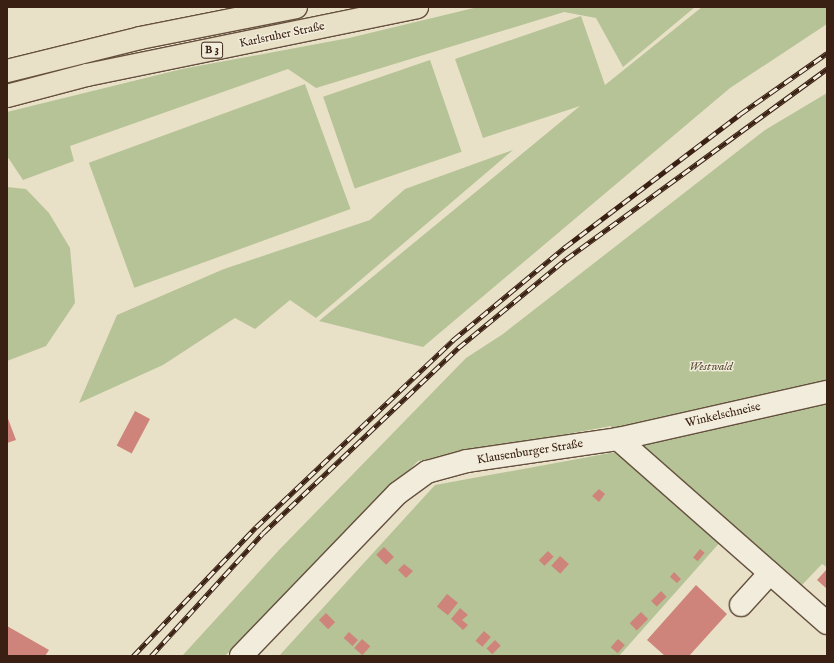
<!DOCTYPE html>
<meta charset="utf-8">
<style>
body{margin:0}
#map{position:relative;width:834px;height:663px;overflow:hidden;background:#e9e1c7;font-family:"IM FELL English",serif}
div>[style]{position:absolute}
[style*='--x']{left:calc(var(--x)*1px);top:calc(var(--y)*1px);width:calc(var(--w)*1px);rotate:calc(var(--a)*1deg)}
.green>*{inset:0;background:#b5c396;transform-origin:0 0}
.building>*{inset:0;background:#ce847a;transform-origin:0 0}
.roads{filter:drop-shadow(1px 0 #65503f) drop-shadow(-1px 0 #65503f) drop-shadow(0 1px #65503f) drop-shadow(0 -1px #65503f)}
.minor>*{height:22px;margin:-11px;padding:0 11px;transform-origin:11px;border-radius:11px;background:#f1ecdb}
.major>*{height:22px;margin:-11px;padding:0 11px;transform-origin:11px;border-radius:11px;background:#e9e1c7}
.rail>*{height:4.5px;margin-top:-2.25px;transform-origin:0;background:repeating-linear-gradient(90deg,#f1ecdb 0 9px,#392012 0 18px);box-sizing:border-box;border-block:1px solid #392012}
span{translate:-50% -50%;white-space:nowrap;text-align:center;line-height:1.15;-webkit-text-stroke:3px #f1ecdb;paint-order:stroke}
.shield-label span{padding:1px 3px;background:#f1ecdb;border:1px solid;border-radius:3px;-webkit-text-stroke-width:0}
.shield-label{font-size:11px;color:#392012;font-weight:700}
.street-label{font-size:12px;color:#392012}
.park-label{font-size:12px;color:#5e513a;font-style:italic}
.frame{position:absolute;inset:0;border:8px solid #392012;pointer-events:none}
</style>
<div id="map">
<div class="green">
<div style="clip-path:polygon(478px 7px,695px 7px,623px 67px,596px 18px,564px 12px,316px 88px,288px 69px,70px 146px,74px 161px,23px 180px,7px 156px,7px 112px,182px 69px,349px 38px)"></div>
<div style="clip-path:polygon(702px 7px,827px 7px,827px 24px,730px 88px,423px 347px,319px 321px,580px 106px,483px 138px,455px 59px,581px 16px,605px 85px)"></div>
<div style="left:430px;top:60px;width:97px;height:113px;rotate:71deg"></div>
<div style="left:305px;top:84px;width:133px;height:230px;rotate:70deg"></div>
<div style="clip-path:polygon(827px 93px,827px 567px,822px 564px,800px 587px,615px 443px,611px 426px,418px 461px,225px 656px,182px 656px,279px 550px,466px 358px,503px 334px,765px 130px)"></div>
<div style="clip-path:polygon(513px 150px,316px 318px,290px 300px,255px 329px,235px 318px,163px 365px,79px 403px,117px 315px,224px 269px,370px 220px,405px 189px)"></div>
<div style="clip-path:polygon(7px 187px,26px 189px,49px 213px,70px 248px,75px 303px,46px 346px,7px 361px)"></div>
<div style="clip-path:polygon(616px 452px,722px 540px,619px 656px,279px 656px,435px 485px)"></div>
</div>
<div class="building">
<div style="left:135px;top:411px;width:17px;height:39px;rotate:28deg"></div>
<div style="clip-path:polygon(7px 416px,16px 440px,7px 443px)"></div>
<div style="clip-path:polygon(599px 489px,605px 494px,599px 502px,592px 496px)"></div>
<div style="left:384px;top:547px;width:14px;height:11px;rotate:45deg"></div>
<div style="left:700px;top:549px;width:6px;height:11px;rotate:39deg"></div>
<div style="left:548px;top:551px;width:8px;height:13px;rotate:45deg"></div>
<div style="left:560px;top:556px;width:12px;height:13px;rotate:42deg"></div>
<div style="clip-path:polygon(404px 564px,413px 571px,406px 578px,398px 570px)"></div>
<div style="clip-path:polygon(827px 569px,827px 589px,817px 580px)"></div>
<div style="clip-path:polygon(674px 572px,681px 579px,677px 583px,670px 577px)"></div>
<div style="clip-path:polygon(696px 585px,727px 614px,689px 656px,665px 656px,647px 640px)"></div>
<div style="left:661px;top:591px;width:8px;height:14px;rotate:45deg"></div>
<div style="left:447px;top:594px;width:14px;height:16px;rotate:39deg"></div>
<div style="clip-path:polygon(460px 608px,468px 615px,462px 620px,468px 625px,463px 630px,451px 619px)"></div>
<div style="left:641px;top:612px;width:10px;height:16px;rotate:45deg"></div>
<div style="left:326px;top:613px;width:13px;height:10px;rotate:45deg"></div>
<div style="clip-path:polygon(7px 626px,49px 650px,45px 656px,7px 656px)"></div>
<div style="left:484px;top:631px;width:9px;height:13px;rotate:41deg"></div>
<div style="left:349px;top:632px;width:12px;height:8px;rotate:42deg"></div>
<div style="left:362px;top:639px;width:11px;height:12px;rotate:41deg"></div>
<div style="left:618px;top:639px;width:9px;height:11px;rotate:41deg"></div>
<div style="left:495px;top:640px;width:8px;height:12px;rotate:45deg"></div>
</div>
<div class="roads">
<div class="minor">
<div style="--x:618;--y:439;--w:214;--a:-12.7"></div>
<div style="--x:741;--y:605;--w:43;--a:-47.8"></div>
<div style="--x:241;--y:656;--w:226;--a:-46.1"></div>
<div style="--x:398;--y:493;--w:36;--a:-36"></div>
<div style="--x:427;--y:472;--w:41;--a:-15.4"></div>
<div style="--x:467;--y:461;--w:153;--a:-8.3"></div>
<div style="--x:618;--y:439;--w:278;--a:41.4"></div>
</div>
<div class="major">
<div style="--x:7;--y:71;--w:137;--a:-13.9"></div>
<div style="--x:140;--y:38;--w:159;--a:-11.2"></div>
<div style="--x:7;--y:96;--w:83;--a:-14.7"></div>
<div style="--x:87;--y:75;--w:337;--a:-11.6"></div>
</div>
</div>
<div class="rail">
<div style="--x:133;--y:656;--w:178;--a:-46.4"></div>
<div style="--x:256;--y:527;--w:272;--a:-43.5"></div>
<div style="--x:453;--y:340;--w:146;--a:-39.7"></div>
<div style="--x:565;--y:247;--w:220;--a:-37.2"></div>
<div style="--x:740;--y:114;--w:106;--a:-35"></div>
<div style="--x:151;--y:656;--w:166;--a:-47.7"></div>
<div style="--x:263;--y:533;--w:269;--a:-43.5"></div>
<div style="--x:458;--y:348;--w:140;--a:-39.5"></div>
<div style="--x:566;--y:259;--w:323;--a:-36.1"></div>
</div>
<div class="shield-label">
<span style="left:212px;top:50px">B 3</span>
</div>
<div class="street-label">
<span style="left:282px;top:35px;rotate:-12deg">Karlsruher Straße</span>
<span style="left:723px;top:415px;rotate:-13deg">Winkelschneise</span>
<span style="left:530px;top:452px;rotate:-9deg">Klausenburger Straße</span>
</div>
<div class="park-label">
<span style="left:711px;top:367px">Westwald</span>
</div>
<div class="frame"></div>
</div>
